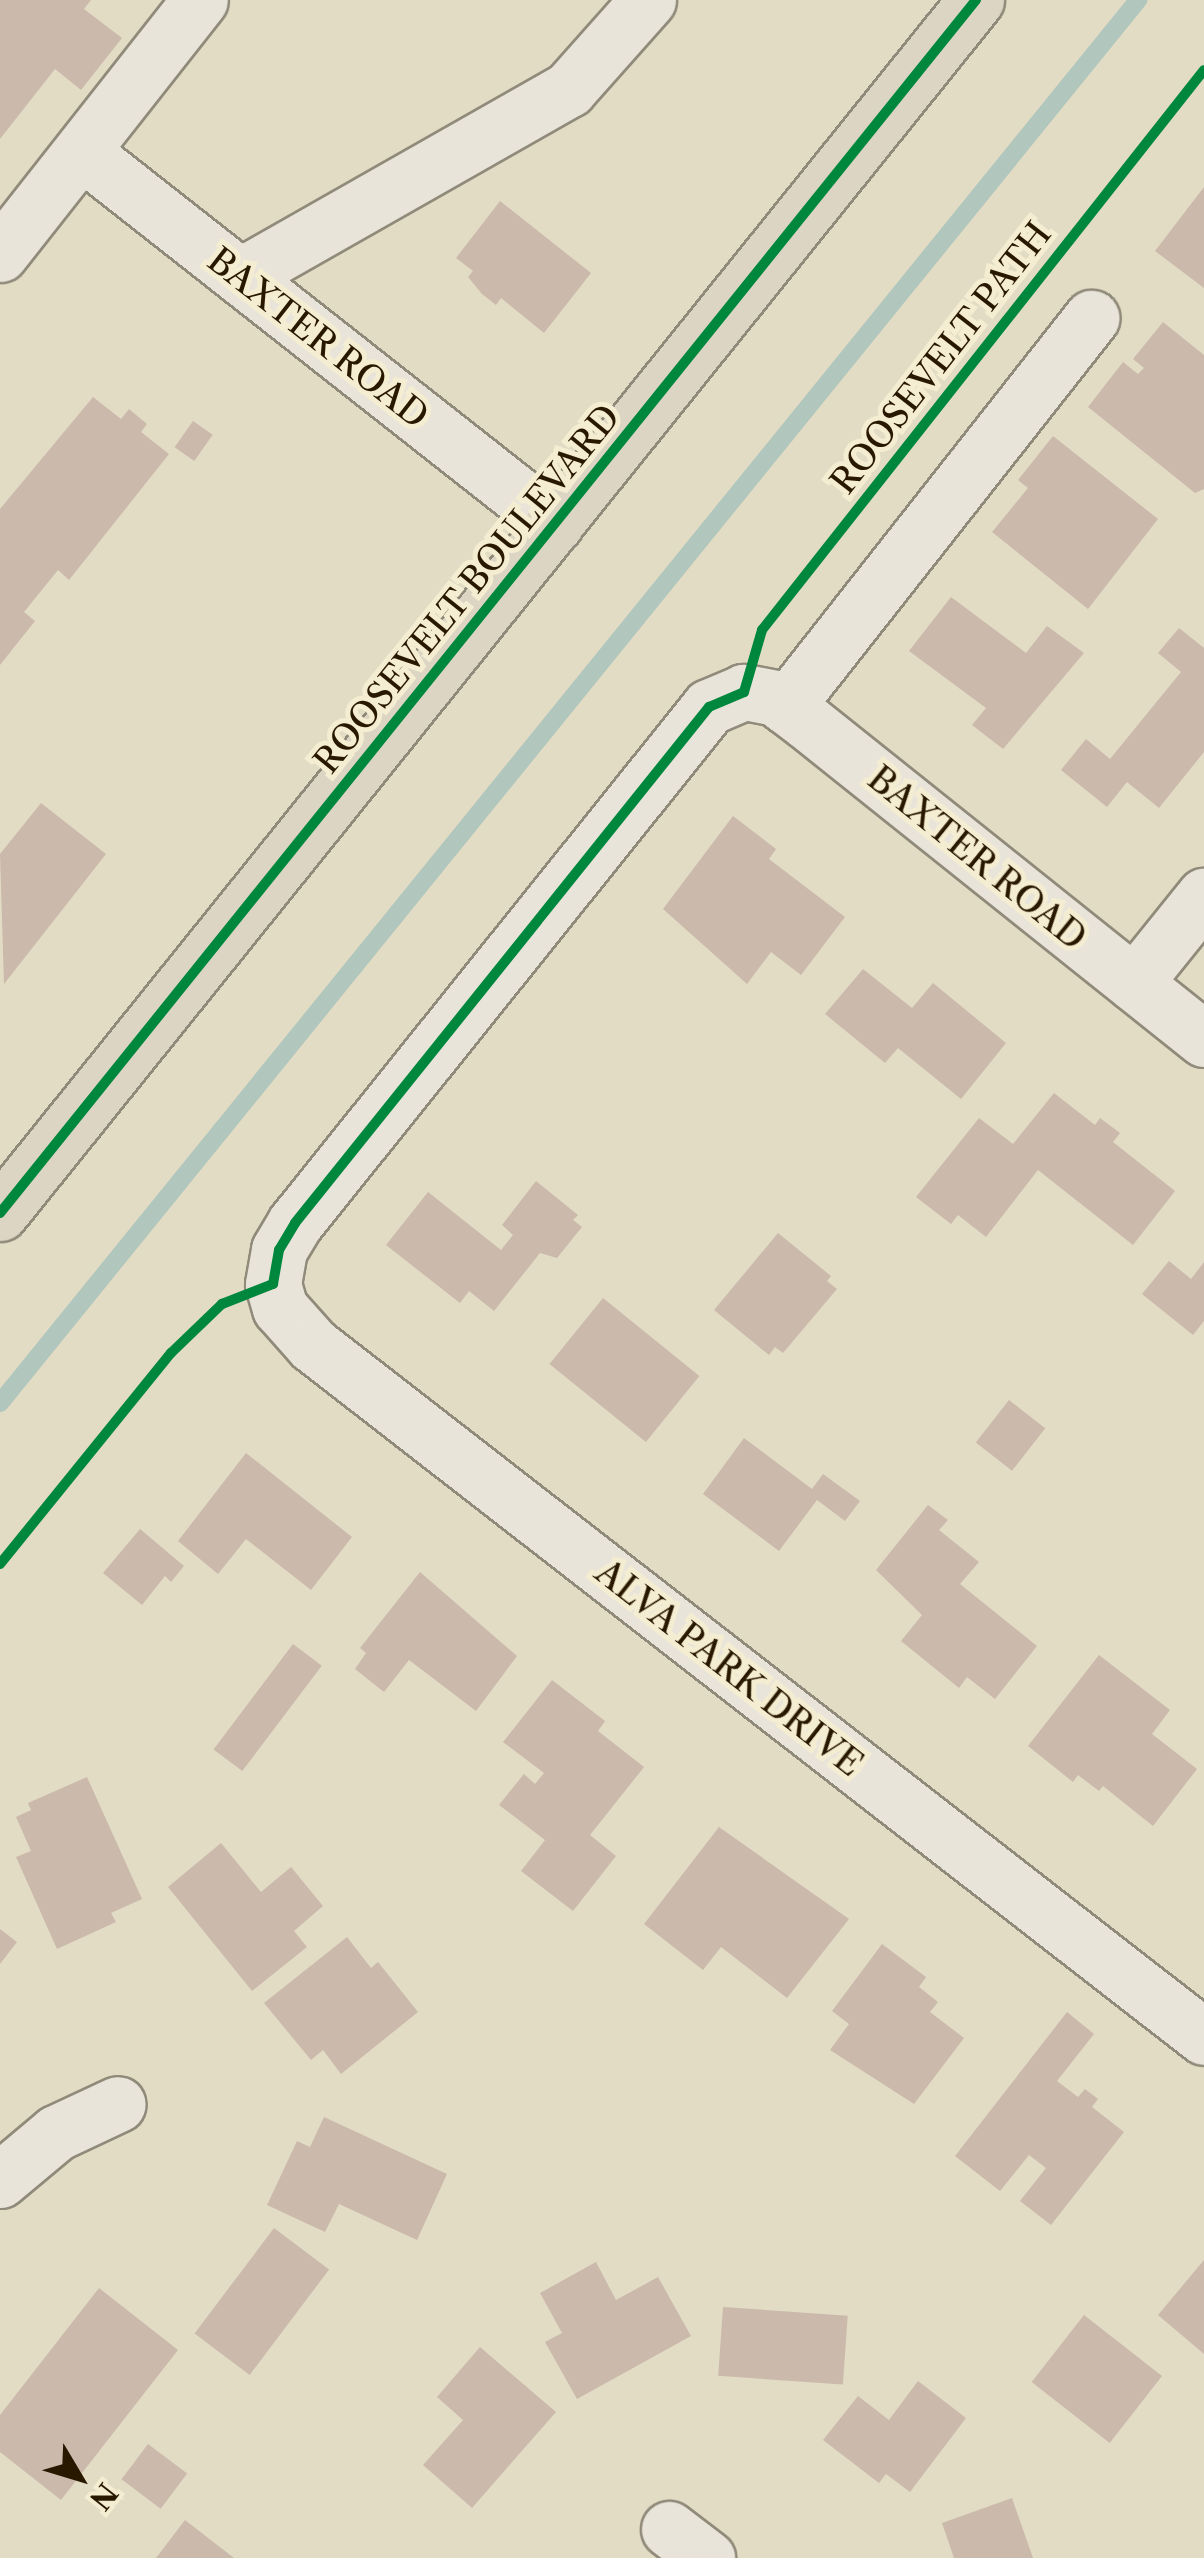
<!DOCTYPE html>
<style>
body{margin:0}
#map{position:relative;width:1204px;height:2558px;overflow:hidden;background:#e2dcc5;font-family:"Libre Caslon Text",serif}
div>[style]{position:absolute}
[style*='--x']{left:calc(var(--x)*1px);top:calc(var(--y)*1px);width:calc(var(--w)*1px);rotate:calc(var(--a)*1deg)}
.stream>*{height:18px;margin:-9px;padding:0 9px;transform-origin:9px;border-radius:9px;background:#b1c6bc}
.building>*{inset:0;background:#cbb9ab;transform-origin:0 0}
.roads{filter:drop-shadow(2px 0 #908a7a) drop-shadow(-2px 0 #908a7a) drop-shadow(0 2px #908a7a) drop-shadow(0 -2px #908a7a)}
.minor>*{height:55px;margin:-27.5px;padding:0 27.5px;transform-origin:27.5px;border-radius:27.5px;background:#e8e4d9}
.major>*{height:55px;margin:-27.5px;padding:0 27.5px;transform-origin:27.5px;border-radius:27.5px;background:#dcd5c4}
.cycleway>*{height:10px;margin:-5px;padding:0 5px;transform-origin:5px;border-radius:5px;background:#00873e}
span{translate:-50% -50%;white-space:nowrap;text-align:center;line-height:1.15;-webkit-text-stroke:10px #f4edd2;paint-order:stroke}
.street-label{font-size:35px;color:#291800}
.north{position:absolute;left:30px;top:2428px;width:100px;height:100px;-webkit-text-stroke:8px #f4edd2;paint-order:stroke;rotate:128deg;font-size:28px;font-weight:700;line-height:40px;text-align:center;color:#291800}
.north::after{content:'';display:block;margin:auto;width:35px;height:45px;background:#291800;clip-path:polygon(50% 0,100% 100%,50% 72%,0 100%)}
</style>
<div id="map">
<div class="stream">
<div style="--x:0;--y:1403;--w:1807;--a:-50.95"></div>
</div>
<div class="building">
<div style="clip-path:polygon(0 0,91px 0,84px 9px,122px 38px,81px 90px,55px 69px,0 139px)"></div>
<div style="clip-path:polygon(1204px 187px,1204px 288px,1155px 251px)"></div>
<div style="clip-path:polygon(500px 201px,591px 273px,544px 333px,501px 298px,496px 305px,482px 294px,468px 277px,473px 271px,456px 258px)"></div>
<div style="clip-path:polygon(1163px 322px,1204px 355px,1204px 489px,1195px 493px,1088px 407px,1123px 362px,1138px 374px,1144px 368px,1133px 359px)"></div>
<div style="clip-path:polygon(93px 397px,121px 419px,129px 409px,147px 424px,141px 432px,169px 454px,69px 580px,58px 570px,24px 612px,35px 621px,0 665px,0 509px)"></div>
<div style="left:193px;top:421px;width:24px;height:32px;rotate:35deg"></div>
<div style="clip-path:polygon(1053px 436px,1158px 519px,1088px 609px,992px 532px,1028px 488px,1018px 480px)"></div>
<div style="clip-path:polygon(951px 597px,1026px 653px,1047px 626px,1084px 653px,1003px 749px,972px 725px,986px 708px,909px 651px)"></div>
<div style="clip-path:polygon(1179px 628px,1204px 648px,1204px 752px,1159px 808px,1127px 782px,1107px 807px,1061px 770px,1086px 739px,1110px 759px,1181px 672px,1158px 653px)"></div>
<div style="clip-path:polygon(41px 803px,106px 854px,4px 984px,0 854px)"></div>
<div style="clip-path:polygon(733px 816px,776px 849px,769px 859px,845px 917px,801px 975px,771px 952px,747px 984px,663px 909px)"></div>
<div style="clip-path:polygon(863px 969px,912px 1008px,933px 983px,1006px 1043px,961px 1099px,898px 1048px,885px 1063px,825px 1014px)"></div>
<div style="clip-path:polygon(1054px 1093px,1095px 1125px,1100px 1118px,1120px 1133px,1113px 1142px,1175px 1191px,1133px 1245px,1038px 1170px,986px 1237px,958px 1215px,951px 1224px,916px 1197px,979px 1118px,1013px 1144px)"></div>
<div style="clip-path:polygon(536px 1181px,578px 1215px,573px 1220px,582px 1227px,557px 1258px,540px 1253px,494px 1311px,469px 1291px,460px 1303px,386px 1245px,428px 1192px,501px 1250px,513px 1235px,502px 1225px)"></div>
<div style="clip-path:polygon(778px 1233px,831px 1276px,827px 1281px,837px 1289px,783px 1353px,775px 1347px,769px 1355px,714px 1310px)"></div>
<div style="clip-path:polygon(1169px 1261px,1191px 1279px,1204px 1262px,1204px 1321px,1193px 1335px,1142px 1294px)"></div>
<div style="left:603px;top:1298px;width:124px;height:85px;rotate:39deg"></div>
<div style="left:1009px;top:1400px;width:46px;height:54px;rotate:38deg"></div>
<div style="clip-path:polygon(744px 1438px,812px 1489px,823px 1474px,860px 1501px,845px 1521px,817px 1500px,779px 1551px,703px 1494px)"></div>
<div style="clip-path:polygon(246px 1453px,352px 1537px,311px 1590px,246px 1539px,218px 1574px,178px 1541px)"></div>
<div style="clip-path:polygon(928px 1505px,948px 1520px,939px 1530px,979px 1562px,960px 1584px,1037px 1646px,995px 1699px,967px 1677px,959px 1688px,901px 1641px,922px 1615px,876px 1570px)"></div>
<div style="clip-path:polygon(140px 1529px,184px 1566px,171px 1582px,165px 1576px,142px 1605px,103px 1573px)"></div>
<div style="clip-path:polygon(420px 1572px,517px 1656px,476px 1711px,409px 1660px,384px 1692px,355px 1669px,366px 1653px,360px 1648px)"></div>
<div style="left:293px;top:1644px;width:36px;height:132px;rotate:37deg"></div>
<div style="clip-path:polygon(1099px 1655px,1170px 1710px,1152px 1734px,1197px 1769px,1153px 1826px,1103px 1786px,1099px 1791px,1078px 1775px,1073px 1782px,1028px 1746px)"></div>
<div style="clip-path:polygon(552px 1680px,605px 1721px,598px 1731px,644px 1767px,590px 1835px,616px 1856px,573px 1911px,521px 1871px,545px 1840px,499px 1805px,524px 1774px,535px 1784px,544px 1773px,503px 1742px)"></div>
<div style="clip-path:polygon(87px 1777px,142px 1899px,111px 1913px,116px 1922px,57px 1949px,16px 1857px,31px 1851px,16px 1817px,31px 1810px,28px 1803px)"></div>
<div style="clip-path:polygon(719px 1827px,849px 1919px,787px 1998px,721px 1947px,703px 1970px,644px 1924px)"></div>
<div style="clip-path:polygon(221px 1843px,261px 1892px,291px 1867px,323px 1906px,294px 1931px,307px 1947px,252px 1991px,168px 1887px)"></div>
<div style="clip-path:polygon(0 1929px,17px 1942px,0 1964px)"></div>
<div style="clip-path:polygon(347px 1937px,371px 1968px,378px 1962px,418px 2012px,341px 2074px,323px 2050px,311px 2060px,264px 2003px)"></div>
<div style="clip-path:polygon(882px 1944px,926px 1977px,919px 1987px,938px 2002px,930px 2012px,964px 2038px,914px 2104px,830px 2050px,849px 2024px,832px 2011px)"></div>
<div style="clip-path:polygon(1067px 2012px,1094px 2034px,1057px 2081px,1078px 2097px,1085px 2089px,1098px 2099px,1092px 2107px,1124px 2132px,1051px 2225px,1020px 2201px,1046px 2168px,1029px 2155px,1000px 2191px,955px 2156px)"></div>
<div style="clip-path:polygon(324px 2117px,447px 2174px,417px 2240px,339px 2204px,325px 2232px,267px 2205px,297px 2141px,310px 2147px)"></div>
<div style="left:274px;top:2228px;width:69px;height:132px;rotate:37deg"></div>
<div style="clip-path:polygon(1204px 2260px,1204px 2354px,1158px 2315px)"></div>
<div style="clip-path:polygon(596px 2262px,616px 2300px,658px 2277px,691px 2336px,577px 2399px,545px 2342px,562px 2333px,540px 2293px)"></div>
<div style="clip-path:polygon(99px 2288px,178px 2350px,61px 2500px,0 2452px,0 2415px)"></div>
<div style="left:723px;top:2307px;width:125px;height:69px;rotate:4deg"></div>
<div style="left:1084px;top:2315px;width:99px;height:85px;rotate:38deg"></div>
<div style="clip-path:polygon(480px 2347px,556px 2412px,472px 2508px,423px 2465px,463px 2420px,437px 2397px)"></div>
<div style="clip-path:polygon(918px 2381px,966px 2418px,910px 2492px,886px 2474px,879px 2483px,823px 2440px,858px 2396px,889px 2420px)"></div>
<div style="left:148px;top:2444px;width:49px;height:44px;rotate:37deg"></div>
<div style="clip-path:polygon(1012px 2498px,1033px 2558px,954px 2558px,942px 2523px)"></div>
<div style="clip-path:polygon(185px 2520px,234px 2558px,156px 2558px)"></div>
</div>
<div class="roads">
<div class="minor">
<div style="--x:82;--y:152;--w:602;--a:38.18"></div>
<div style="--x:0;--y:254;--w:323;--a:-51.8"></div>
<div style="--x:240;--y:276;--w:378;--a:-29.6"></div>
<div style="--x:569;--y:89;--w:119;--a:-48.4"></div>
<div style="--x:786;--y:706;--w:494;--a:-51.8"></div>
<div style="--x:1134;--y:983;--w:112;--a:-51.2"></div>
<div style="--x:1204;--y:1039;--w:509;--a:-141.38"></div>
<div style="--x:806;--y:721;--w:38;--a:-143"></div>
<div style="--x:776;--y:698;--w:33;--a:-169"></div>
<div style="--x:744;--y:692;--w:38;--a:157"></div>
<div style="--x:709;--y:707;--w:662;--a:128.74"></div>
<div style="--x:295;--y:1223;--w:31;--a:121"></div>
<div style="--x:279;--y:1250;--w:35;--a:100"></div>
<div style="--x:273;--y:1284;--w:25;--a:74"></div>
<div style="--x:280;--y:1308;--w:50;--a:48.3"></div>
<div style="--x:313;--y:1345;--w:1128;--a:37.83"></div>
<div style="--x:0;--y:2180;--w:73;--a:-40"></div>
<div style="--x:56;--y:2133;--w:68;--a:-25.1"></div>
<div style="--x:669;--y:2529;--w:48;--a:37.3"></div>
</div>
<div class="major">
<div style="--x:0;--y:1213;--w:1557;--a:-51.18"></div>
</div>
</div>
<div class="cycleway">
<div style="--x:0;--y:1213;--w:1557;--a:-51.18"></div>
<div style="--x:0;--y:1564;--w:272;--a:-51"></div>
<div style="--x:171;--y:1353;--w:71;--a:-43.9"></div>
<div style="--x:222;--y:1304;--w:55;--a:-21.4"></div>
<div style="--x:273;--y:1284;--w:35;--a:-80"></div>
<div style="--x:279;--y:1250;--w:31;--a:-59"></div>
<div style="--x:295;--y:1223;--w:662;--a:-51.26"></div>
<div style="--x:709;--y:707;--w:38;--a:-23"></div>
<div style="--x:744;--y:692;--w:65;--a:-73.8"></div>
<div style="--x:762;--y:630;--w:713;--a:-51.72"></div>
</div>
<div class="street-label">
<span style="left:318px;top:338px;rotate:38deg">BAXTER ROAD</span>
<span style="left:941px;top:358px;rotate:-52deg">ROOSEVELT PATH</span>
<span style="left:467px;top:589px;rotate:-51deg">ROOSEVELT BOULEVARD</span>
<span style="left:977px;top:858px;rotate:39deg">BAXTER ROAD</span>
<span style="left:729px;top:1668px;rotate:38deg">ALVA PARK DRIVE</span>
</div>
<div class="north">N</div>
</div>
